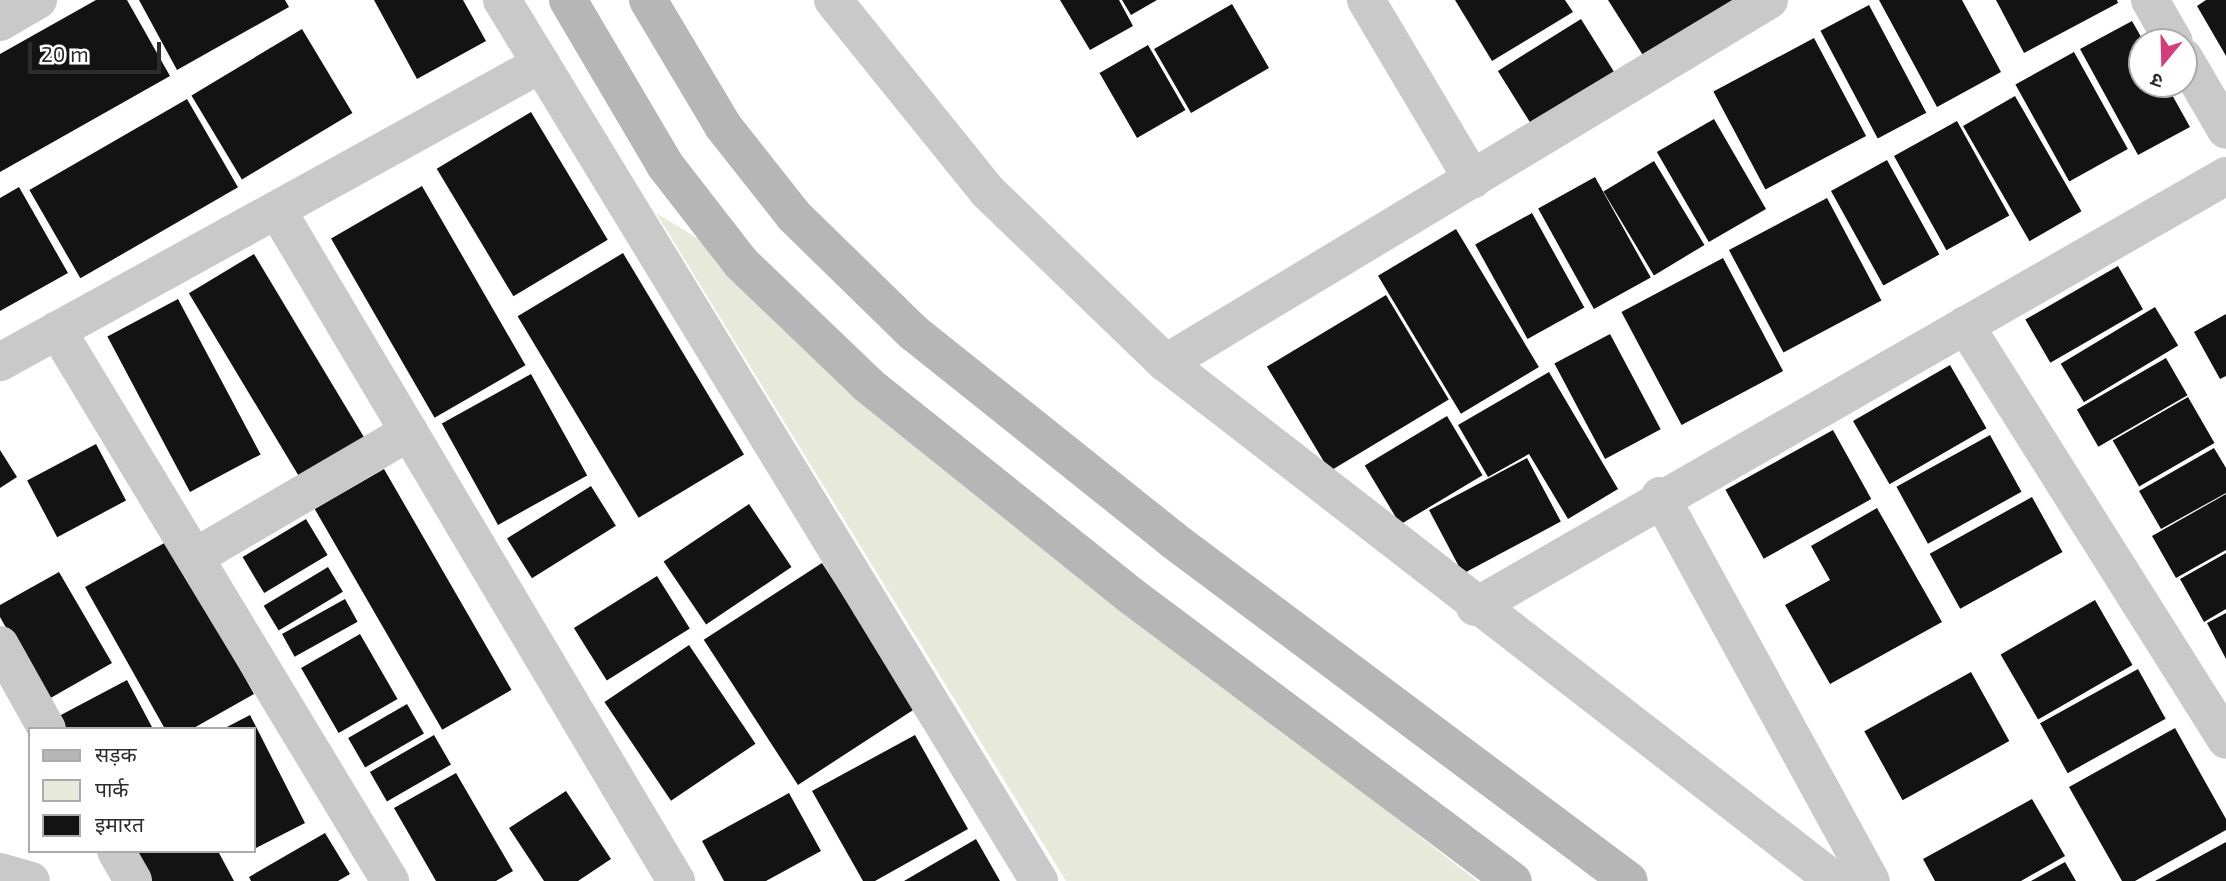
<!DOCTYPE html>
<meta charset="utf-8">
<style>
body{margin:0}
#map{position:relative;width:2226px;height:881px;overflow:hidden;background:#fff;font-family:"Exo 2","Noto Sans Devanagari",sans-serif}
div>[style]{position:absolute}
[style*='--x']{left:calc(var(--x)*1px);top:calc(var(--y)*1px);width:calc(var(--w)*1px);rotate:calc(var(--a)*1deg)}
.green>*{inset:0;background:#e7e9db}
.building>*{inset:0;background:#131313;transform-origin:0 0}
.street>*{height:38px;margin:-19px;padding:0 19px;transform-origin:19px;border-radius:19px;background:#c9c9c9}
.secondary>*{height:38px;margin:-19px;padding:0 19px;transform-origin:19px;border-radius:19px;background:#b6b6b6}
span{translate:-50% -50%;white-space:nowrap;text-align:center;line-height:1.15;-webkit-text-stroke:7px #fff;paint-order:stroke}
.legend{position:absolute;left:28px;top:727px;width:228px;height:126px;box-sizing:border-box;background:#fff;border:2px solid #ababab;margin:0;padding:9px 12px;list-style:none;font-size:21px;color:#2c2c2c}
.legend li{display:flex;align-items:center;gap:14px;height:35px}
.legend b{width:35px;border:2px solid #ababab}
.north{position:absolute;left:2128px;top:28px;width:70px;height:70px;box-sizing:border-box;background:#fff;border:2px solid #ababab;border-radius:50%;rotate:199deg;font-size:19px;font-weight:700;line-height:28px;text-align:center;color:#2c2c2c}
.north::after{content:'';display:block;margin:auto;width:24px;height:32px;background:#d53c7c;clip-path:polygon(50% 0,100% 100%,50% 72%,0 100%)}
.scale{position:absolute;left:28px;top:42px;width:133px;height:32px;box-sizing:border-box;border:4px solid #2c2c2c;border-top:0;padding-left:9px;font-size:21px;line-height:24px;white-space:nowrap;color:#2c2c2c;-webkit-text-stroke:5px #fff;paint-order:stroke}
</style>
<div id="map">
<div class="green">
<div style="clip-path:polygon(656px 213px,720px 252px,965px 483px,1477px 881px,1066px 881px)"></div>
</div>
<div class="building">
<div style="clip-path:polygon(96px 0,127px 0,170px 76px,0 172px,0 54px)"></div>
<div style="clip-path:polygon(139px 0,285px 0,289px 7px,177px 70px)"></div>
<div style="clip-path:polygon(374px 0,463px 0,486px 41px,417px 79px)"></div>
<div style="clip-path:polygon(1060px 0,1119px 0,1133px 26px,1090px 50px)"></div>
<div style="clip-path:polygon(1122px 0,1157px 0,1131px 15px)"></div>
<div style="clip-path:polygon(1455px 0,1565px 0,1573px 12px,1492px 61px)"></div>
<div style="clip-path:polygon(1608px 0,1745px 0,1646px 60px)"></div>
<div style="clip-path:polygon(1879px 0,1962px 0,2001px 72px,1937px 107px)"></div>
<div style="clip-path:polygon(1996px 0,2117px 0,2118px 3px,2024px 53px)"></div>
<div style="clip-path:polygon(2206px 0,2226px 0,2226px 56px,2197px 6px)"></div>
<div style="left:1232px;top:4px;width:74px;height:90px;rotate:60deg"></div>
<div style="left:1869px;top:5px;width:122px;height:55px;rotate:62deg"></div>
<div style="left:1581px;top:19px;width:67px;height:98px;rotate:58deg"></div>
<div style="clip-path:polygon(2132px 21px,2144px 42px,2142px 84px,2166px 84px,2190px 127px,2138px 155px,2080px 49px)"></div>
<div style="left:302px;top:29px;width:98px;height:129px;rotate:59deg"></div>
<div style="left:1814px;top:38px;width:111px;height:114px;rotate:62deg"></div>
<div style="left:1148px;top:45px;width:75px;height:56px;rotate:60deg"></div>
<div style="left:2074px;top:52px;width:111px;height:67px;rotate:61deg"></div>
<div style="left:2015px;top:96px;width:133px;height:60px;rotate:60deg"></div>
<div style="left:187px;top:99px;width:102px;height:182px;rotate:60deg"></div>
<div style="left:531px;top:112px;width:149px;height:110px;rotate:59deg"></div>
<div style="left:1714px;top:119px;width:104px;height:66px;rotate:60deg"></div>
<div style="left:1957px;top:121px;width:108px;height:72px;rotate:61deg"></div>
<div style="left:1887px;top:160px;width:108px;height:64px;rotate:61deg"></div>
<div style="left:1654px;top:161px;width:98px;height:59px;rotate:59deg"></div>
<div style="left:1595px;top:177px;width:115px;height:65px;rotate:61deg"></div>
<div style="left:422px;top:186px;width:207px;height:105px;rotate:60deg"></div>
<div style="clip-path:polygon(19px 187px,68px 273px,0 311px,0 198px)"></div>
<div style="left:1827px;top:198px;width:116px;height:111px;rotate:62deg"></div>
<div style="left:1532px;top:213px;width:108px;height:65px;rotate:61deg"></div>
<div style="left:1456px;top:229px;width:161px;height:91px;rotate:59deg"></div>
<div style="left:623px;top:253px;width:235px;height:123px;rotate:59deg"></div>
<div style="left:254px;top:254px;width:216px;height:76px;rotate:59deg"></div>
<div style="left:1723px;top:258px;width:128px;height:115px;rotate:62deg"></div>
<div style="left:2118px;top:266px;width:50px;height:107px;rotate:60deg"></div>
<div style="left:1386px;top:295px;width:122px;height:139px;rotate:59deg"></div>
<div style="left:178px;top:299px;width:176px;height:80px;rotate:62deg"></div>
<div style="left:2155px;top:307px;width:45px;height:110px;rotate:59deg"></div>
<div style="clip-path:polygon(2226px 314px,2226px 376px,2220px 379px,2194px 332px)"></div>
<div style="left:1610px;top:334px;width:108px;height:63px;rotate:62deg"></div>
<div style="left:2166px;top:358px;width:43px;height:103px;rotate:60deg"></div>
<div style="left:1950px;top:365px;width:73px;height:112px;rotate:60deg"></div>
<div style="clip-path:polygon(1549px 372px,1618px 489px,1568px 519px,1529px 454px,1488px 477px,1458px 425px)"></div>
<div style="left:531px;top:374px;width:116px;height:102px;rotate:61deg"></div>
<div style="left:2188px;top:397px;width:53px;height:87px;rotate:60deg"></div>
<div style="left:1447px;top:416px;width:69px;height:96px;rotate:59deg"></div>
<div style="left:1833px;top:430px;width:79px;height:123px;rotate:61deg"></div>
<div style="left:1990px;top:435px;width:65px;height:107px;rotate:61deg"></div>
<div style="left:96px;top:444px;width:64px;height:78px;rotate:62deg"></div>
<div style="clip-path:polygon(2214px 448px,2226px 468px,2226px 493px,2161px 529px,2139px 491px)"></div>
<div style="clip-path:polygon(0 450px,17px 477px,0 488px)"></div>
<div style="left:1527px;top:458px;width:72px;height:111px;rotate:62deg"></div>
<div style="left:384px;top:469px;width:255px;height:80px;rotate:60deg"></div>
<div style="left:591px;top:486px;width:47px;height:99px;rotate:58deg"></div>
<div style="clip-path:polygon(2226px 494px,2226px 550px,2176px 578px,2152px 536px)"></div>
<div style="left:2032px;top:497px;width:63px;height:117px;rotate:61deg"></div>
<div style="left:749px;top:504px;width:76px;height:103px;rotate:56deg"></div>
<div style="clip-path:polygon(1877px 508px,1942px 622px,1830px 684px,1785px 605px,1830px 580px,1811px 546px)"></div>
<div style="left:306px;top:519px;width:42px;height:74px;rotate:59deg"></div>
<div style="clip-path:polygon(168px 541px,254px 694px,192px 729px,165px 729px,85px 587px)"></div>
<div style="clip-path:polygon(2226px 553px,2226px 609px,2204px 622px,2180px 579px)"></div>
<div style="left:822px;top:563px;width:173px;height:141px;rotate:57deg"></div>
<div style="left:328px;top:567px;width:29px;height:75px;rotate:59deg"></div>
<div style="clip-path:polygon(59px 572px,112px 663px,47px 700px,0 617px,0 605px)"></div>
<div style="left:657px;top:576px;width:62px;height:98px;rotate:58deg"></div>
<div style="left:345px;top:599px;width:26px;height:72px;rotate:61deg"></div>
<div style="left:2095px;top:600px;width:75px;height:109px;rotate:60deg"></div>
<div style="clip-path:polygon(2226px 613px,2226px 659px,2207px 623px)"></div>
<div style="left:360px;top:634px;width:75px;height:68px;rotate:60deg"></div>
<div style="left:689px;top:645px;width:119px;height:102px;rotate:56deg"></div>
<div style="left:2138px;top:669px;width:57px;height:112px;rotate:61deg"></div>
<div style="left:1971px;top:672px;width:79px;height:122px;rotate:61deg"></div>
<div style="clip-path:polygon(127px 680px,153px 729px,66px 729px,59px 716px)"></div>
<div style="left:407px;top:704px;width:34px;height:68px;rotate:60deg"></div>
<div style="clip-path:polygon(250px 715px,305px 823px,254px 849px,254px 729px,223px 729px)"></div>
<div style="clip-path:polygon(2175px 728px,2226px 819px,2226px 830px,2135px 881px,2122px 881px,2069px 787px)"></div>
<div style="left:434px;top:735px;width:34px;height:74px;rotate:60deg"></div>
<div style="clip-path:polygon(915px 735px,968px 829px,875px 881px,863px 881px,812px 791px)"></div>
<div style="clip-path:polygon(456px 773px,513px 871px,496px 881px,436px 881px,394px 808px)"></div>
<div style="clip-path:polygon(566px 791px,611px 859px,578px 881px,544px 881px,509px 828px)"></div>
<div style="clip-path:polygon(789px 793px,821px 851px,766px 881px,724px 881px,702px 841px)"></div>
<div style="clip-path:polygon(2032px 799px,2065px 856px,2021px 881px,1935px 881px,1923px 859px)"></div>
<div style="clip-path:polygon(325px 833px,350px 874px,338px 881px,251px 881px,249px 877px)"></div>
<div style="clip-path:polygon(976px 839px,1000px 881px,904px 881px)"></div>
<div style="clip-path:polygon(2226px 842px,2226px 881px,2155px 881px)"></div>
<div style="clip-path:polygon(132px 851px,218px 851px,234px 881px,148px 881px)"></div>
<div style="clip-path:polygon(2065px 862px,2076px 881px,2031px 881px)"></div>
</div>
<div class="street">
<div style="--x:502;--y:0;--w:1032;--a:58.64"></div>
<div style="--x:833;--y:0;--w:245;--a:51.1"></div>
<div style="--x:987;--y:191;--w:248;--a:43.9"></div>
<div style="--x:1166;--y:363;--w:846;--a:37.75"></div>
<div style="--x:1366;--y:0;--w:209;--a:59.3"></div>
<div style="--x:2150;--y:0;--w:48;--a:60.3"></div>
<div style="--x:0;--y:22;--w:44;--a:-30.1"></div>
<div style="--x:2184;--y:58;--w:83;--a:59.7"></div>
<div style="--x:277;--y:210;--w:781;--a:59.26"></div>
<div style="--x:1965;--y:325;--w:490;--a:57.8"></div>
<div style="--x:57;--y:330;--w:644;--a:58.85"></div>
<div style="--x:0;--y:362;--w:618;--a:-28.85"></div>
<div style="--x:1166;--y:363;--w:704;--a:-31.05"></div>
<div style="--x:1660;--y:496;--w:439;--a:61.3"></div>
<div style="--x:195;--y:557;--w:248;--a:-30.3"></div>
<div style="--x:1475;--y:607;--w:866;--a:-29.85"></div>
<div style="--x:0;--y:645;--w:96;--a:60.8"></div>
<div style="--x:116;--y:851;--w:34;--a:60"></div>
<div style="--x:0;--y:872;--w:32;--a:16"></div>
</div>
<div class="secondary">
<div style="--x:568;--y:0;--w:191;--a:59.5"></div>
<div style="--x:665;--y:165;--w:124;--a:52.2"></div>
<div style="--x:741;--y:263;--w:176;--a:43.8"></div>
<div style="--x:868;--y:385;--w:336;--a:38.7"></div>
<div style="--x:1130;--y:595;--w:478;--a:36.8"></div>
<div style="--x:648;--y:0;--w:147;--a:59.2"></div>
<div style="--x:723;--y:126;--w:115;--a:51.7"></div>
<div style="--x:794;--y:216;--w:168;--a:44.3"></div>
<div style="--x:914;--y:333;--w:332;--a:38.6"></div>
<div style="--x:1173;--y:540;--w:569;--a:36.79"></div>
</div>
<ul class="legend">
<li><b style="height:9px;background:#b6b6b6"></b>सड़क</li>
<li><b style="height:19px;background:#e7e9db"></b>पार्क</li>
<li><b style="height:19px;background:#131313"></b>इमारत</li>
</ul>
<div class="north">उ</div>
<div class="scale">20 m</div>
</div>
